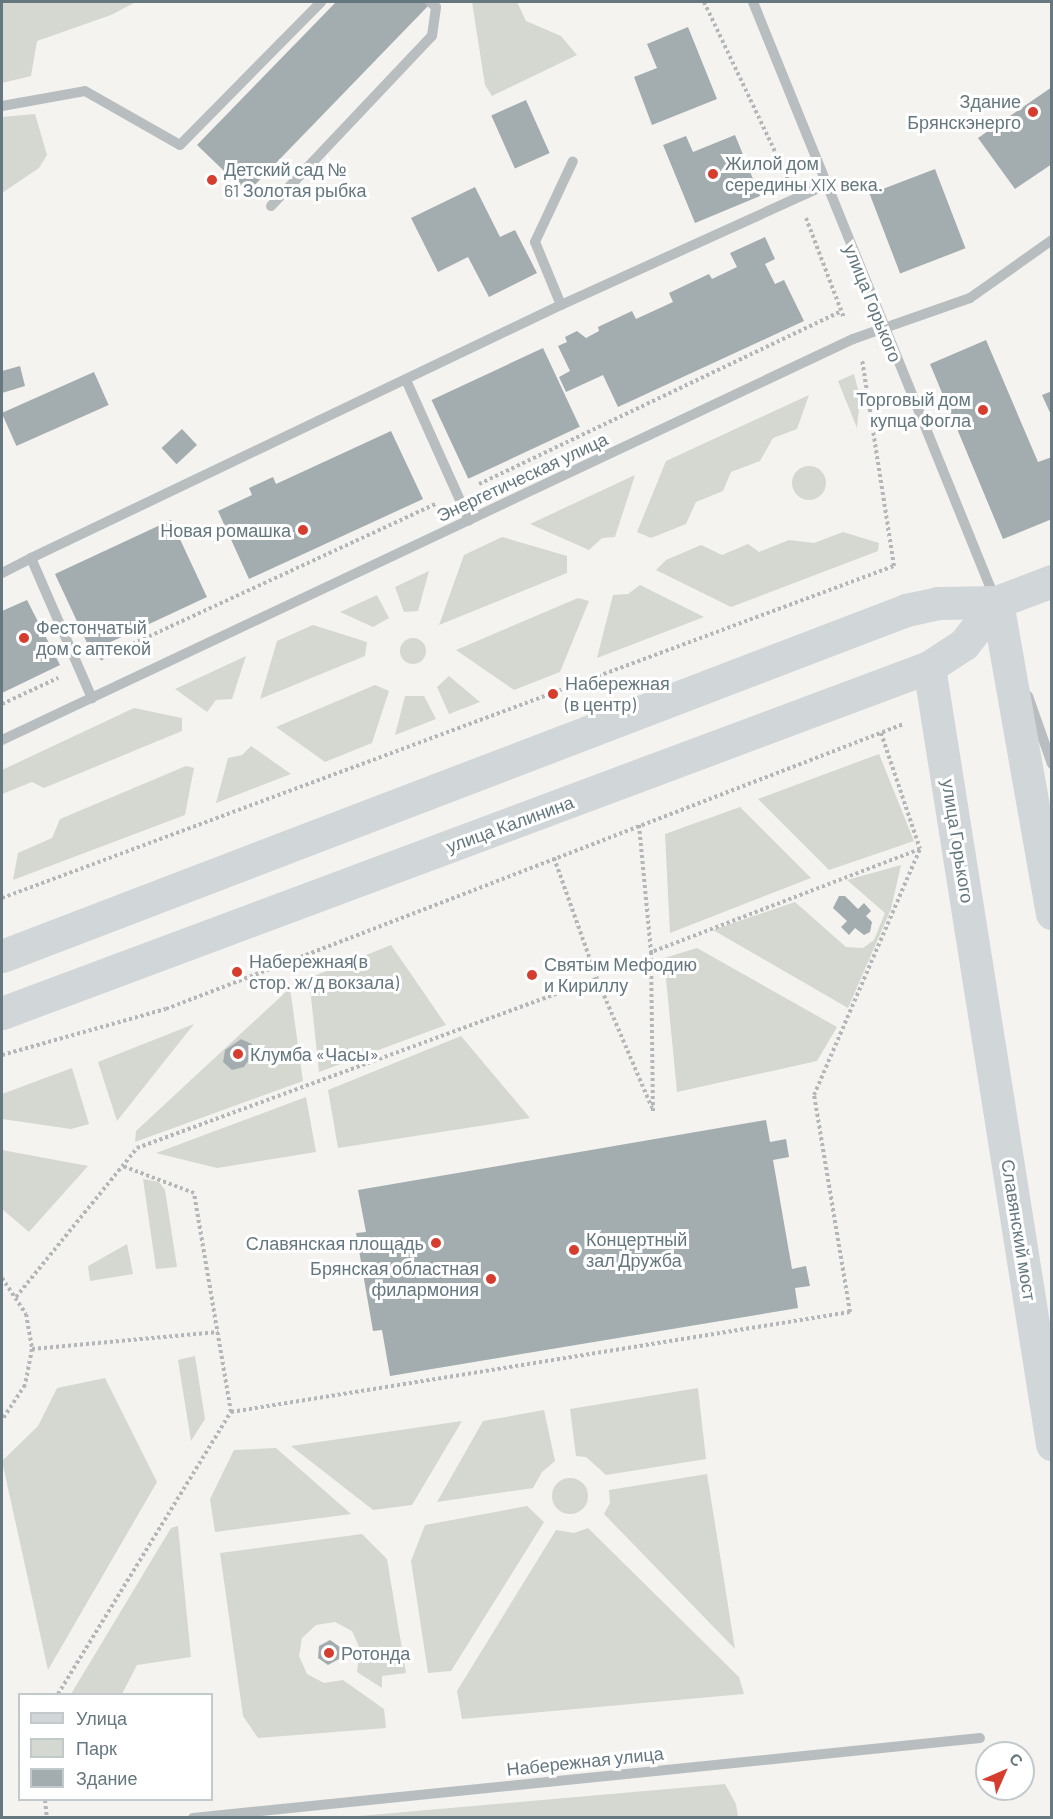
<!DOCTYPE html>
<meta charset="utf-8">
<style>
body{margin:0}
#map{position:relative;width:1053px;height:1819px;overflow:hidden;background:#f4f3f0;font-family:Barlow,sans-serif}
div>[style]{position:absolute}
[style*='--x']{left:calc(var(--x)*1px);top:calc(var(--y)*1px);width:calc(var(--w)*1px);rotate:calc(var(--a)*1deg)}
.green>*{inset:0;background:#d4d8d0}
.round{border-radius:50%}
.building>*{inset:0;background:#a3acaf;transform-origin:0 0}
.path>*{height:4px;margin-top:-2px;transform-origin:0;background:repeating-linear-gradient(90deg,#b3b7b9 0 3px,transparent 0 6px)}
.minor>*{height:10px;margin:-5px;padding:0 5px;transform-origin:5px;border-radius:5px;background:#b8bec0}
.major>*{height:33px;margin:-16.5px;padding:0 16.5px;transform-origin:16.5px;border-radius:16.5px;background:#d1d6d9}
.dots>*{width:16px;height:16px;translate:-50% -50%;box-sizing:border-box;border:3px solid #fff;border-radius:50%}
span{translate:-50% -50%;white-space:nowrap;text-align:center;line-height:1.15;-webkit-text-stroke:6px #fff;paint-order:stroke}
.poi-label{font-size:18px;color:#65777f}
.right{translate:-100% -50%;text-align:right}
.left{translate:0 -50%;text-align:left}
.street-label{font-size:18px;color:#65777f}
.frame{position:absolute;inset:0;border:3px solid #65777f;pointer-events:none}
.legend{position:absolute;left:18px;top:1693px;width:195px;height:108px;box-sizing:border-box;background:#fff;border:2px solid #c1c9cc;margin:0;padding:8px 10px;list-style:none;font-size:18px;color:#65777f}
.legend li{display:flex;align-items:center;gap:12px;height:30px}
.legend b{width:30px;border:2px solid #c1c9cc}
.north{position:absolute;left:975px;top:1741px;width:60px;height:60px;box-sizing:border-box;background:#fff;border:2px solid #c1c9cc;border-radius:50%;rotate:45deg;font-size:16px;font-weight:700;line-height:24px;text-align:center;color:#65777f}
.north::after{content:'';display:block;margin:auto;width:21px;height:27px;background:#d53e2f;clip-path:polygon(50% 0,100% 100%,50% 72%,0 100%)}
</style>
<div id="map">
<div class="green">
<div style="clip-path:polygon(2px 2px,136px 2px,111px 15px,37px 41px,31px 76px,2px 83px)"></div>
<div style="clip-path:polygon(472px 2px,517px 2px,526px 21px,561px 36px,577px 55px,492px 96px,485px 85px)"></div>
<div style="clip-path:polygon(35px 114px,47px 155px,39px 168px,2px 193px,2px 117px)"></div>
<div style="clip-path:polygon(854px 374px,860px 397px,857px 428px,838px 381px)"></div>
<div style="clip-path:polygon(809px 395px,797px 429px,773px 438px,760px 461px,731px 472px,723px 491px,696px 502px,686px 524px,651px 538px,637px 532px,666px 461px)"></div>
<div class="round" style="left:792px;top:466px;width:34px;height:34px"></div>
<div style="clip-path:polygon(635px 475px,615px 537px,602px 538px,589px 550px,530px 524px)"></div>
<div style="clip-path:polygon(843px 532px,879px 543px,878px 551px,731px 607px,656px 570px,666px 560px,701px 545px,722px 555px,748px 544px,759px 552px,789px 540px,814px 543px)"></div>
<div style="clip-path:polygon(502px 537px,567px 556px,567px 573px,439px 625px,464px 555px)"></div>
<div style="clip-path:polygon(429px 571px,418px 611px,404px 612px,395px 587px)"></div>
<div style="clip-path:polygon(640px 585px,704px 617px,597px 658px,613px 595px,628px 594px)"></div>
<div style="clip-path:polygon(377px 595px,389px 618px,373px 627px,340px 612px)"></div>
<div style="clip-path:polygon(578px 598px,589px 601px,560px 672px,514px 690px,456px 650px)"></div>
<div style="clip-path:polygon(313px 625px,367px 642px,365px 656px,260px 699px,277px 641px)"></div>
<div class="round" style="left:400px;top:638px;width:26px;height:26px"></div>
<div style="clip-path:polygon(246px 656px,232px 699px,216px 700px,207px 712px,175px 689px)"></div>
<div style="clip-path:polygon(449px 676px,480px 702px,449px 714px,437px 687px)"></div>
<div style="clip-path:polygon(375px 685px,389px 691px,372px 743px,325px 762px,276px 727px)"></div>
<div style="clip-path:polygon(405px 696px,424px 696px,436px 719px,395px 735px)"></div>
<div style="clip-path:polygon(134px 708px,182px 718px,182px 731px,44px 788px,32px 782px,2px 794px,2px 770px)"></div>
<div style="clip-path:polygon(251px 746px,291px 774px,216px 803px,228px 758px,242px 755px)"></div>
<div style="clip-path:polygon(879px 754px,914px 841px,829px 870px,758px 799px)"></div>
<div style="clip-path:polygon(186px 766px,194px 768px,185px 815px,13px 880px,18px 853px,52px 838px,60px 819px)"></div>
<div style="clip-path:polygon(740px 807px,811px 878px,670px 933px,665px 834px)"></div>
<div style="clip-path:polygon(901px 865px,891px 909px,848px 1008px,713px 930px,795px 902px,846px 947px,863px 948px,874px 940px,885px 913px,847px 880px)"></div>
<div style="clip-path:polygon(391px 945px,446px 1025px,319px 1072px,309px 978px)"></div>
<div style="clip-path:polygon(697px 948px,837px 1027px,817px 1061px,677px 1092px,664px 958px)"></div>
<div style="clip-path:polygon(evenodd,290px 988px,303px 1081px,135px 1142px,136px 1131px,290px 988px,241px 1039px,252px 1044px,251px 1057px,244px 1067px,223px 1062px,225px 1051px,241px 1039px)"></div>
<div style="clip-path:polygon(194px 1024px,117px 1121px,98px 1062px)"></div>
<div style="clip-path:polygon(461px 1036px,530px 1118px,338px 1148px,328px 1090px)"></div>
<div style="clip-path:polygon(72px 1068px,89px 1124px,71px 1129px,2px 1119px,2px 1094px)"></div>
<div style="clip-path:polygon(306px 1097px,316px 1152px,217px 1168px,156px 1153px)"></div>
<div style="clip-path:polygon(2px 1150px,88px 1166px,29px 1232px,2px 1209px)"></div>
<div style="clip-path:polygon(143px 1179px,159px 1182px,165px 1190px,177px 1267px,156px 1269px)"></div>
<div style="clip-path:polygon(127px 1244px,133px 1274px,90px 1281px,88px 1266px)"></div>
<div style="clip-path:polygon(195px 1356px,205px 1419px,191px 1441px,178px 1360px)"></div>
<div style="clip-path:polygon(105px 1378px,157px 1482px,48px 1670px,2px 1461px,38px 1426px,57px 1388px)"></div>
<div style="clip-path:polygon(698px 1388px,706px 1459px,606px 1475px,586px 1457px,576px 1456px,570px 1409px)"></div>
<div style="clip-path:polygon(544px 1410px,555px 1461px,542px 1472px,533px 1488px,437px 1502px,483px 1421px)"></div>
<div style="clip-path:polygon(462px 1421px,412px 1505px,373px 1510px,291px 1446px)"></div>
<div style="clip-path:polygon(276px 1448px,351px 1514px,215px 1532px,210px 1499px,234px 1450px)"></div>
<div style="clip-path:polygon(707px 1474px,735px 1649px,604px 1514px,610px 1503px,609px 1490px)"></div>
<div class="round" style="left:552px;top:1478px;width:36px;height:36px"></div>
<div style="clip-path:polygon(527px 1506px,544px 1522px,451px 1671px,428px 1673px,411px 1561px,425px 1525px)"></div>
<div style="clip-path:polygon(178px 1526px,191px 1657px,137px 1665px,122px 1694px,71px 1694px,171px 1528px)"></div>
<div style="clip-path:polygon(588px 1528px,739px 1677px,744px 1694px,462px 1719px,457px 1691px,556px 1530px,574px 1533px)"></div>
<div style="clip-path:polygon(362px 1534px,387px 1559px,406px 1673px,382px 1676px,382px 1688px,357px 1672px,360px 1649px,352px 1631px,335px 1622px,316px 1625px,302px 1638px,299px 1656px,307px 1674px,324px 1683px,343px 1680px,384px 1709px,386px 1728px,258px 1738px,243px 1716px,220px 1553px)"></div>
<div style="clip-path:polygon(725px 1784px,736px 1804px,738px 1817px,348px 1817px)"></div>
</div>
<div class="building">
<div style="clip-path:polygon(336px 2px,426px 2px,429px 5px,247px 193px,197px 145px)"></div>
<div style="clip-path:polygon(688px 27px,717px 99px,652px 125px,634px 77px,657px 68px,647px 44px)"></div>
<div style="clip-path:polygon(1052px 87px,1052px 164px,1015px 189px,978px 138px)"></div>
<div style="left:526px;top:100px;width:58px;height:38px;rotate:66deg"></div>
<div style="clip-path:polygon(735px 135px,760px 196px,695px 223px,663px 145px,686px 136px,693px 152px)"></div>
<div style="left:935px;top:169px;width:85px;height:70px;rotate:69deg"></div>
<div style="clip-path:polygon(475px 187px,500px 237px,515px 230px,537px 273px,489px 297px,468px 257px,438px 272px,411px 218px)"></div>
<div style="clip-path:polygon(765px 237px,775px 259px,765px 264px,775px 284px,784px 280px,804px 321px,618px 407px,603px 375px,566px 392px,559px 377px,570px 371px,558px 346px,567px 342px,565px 337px,577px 331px,586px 338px,599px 331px,598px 327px,632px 311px,636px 319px,673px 302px,669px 293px,709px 274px,712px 279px,737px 267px,730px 253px)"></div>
<div style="clip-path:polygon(986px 340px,1038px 462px,1052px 457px,1052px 519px,1003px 539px,930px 364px)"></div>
<div style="left:543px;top:348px;width:87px;height:123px;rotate:65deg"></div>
<div style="clip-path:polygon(20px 366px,25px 386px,2px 393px,2px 371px)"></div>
<div style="left:94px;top:372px;width:36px;height:101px;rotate:66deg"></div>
<div style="clip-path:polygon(1052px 391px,1052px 417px,1042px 395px)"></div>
<div style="left:182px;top:429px;width:22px;height:28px;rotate:47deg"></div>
<div style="clip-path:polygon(391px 431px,423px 499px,249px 579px,218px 511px,252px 495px,249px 488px,273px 477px,276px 484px)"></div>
<div style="left:171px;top:520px;width:85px;height:128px;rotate:65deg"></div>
<div style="clip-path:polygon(27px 600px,60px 665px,2px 693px,2px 611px)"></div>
<div style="clip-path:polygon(839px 896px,845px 896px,858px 909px,864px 903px,871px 911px,866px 916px,872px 922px,870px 932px,864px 935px,855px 928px,849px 935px,841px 927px,847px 921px,833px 908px)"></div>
<div style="clip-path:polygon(241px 1039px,252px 1044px,251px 1057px,244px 1067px,232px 1070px,223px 1062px,225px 1050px)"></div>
<div style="clip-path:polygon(766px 1120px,770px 1142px,786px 1139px,789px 1157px,773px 1160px,792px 1269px,806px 1266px,810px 1286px,795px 1288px,798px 1308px,390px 1376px,382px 1330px,373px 1331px,356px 1233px,366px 1232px,358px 1190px)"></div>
<div style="clip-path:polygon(330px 1640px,340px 1647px,339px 1659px,328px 1665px,318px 1658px,319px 1646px)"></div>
</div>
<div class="path">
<div style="--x:704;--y:2;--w:196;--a:64.6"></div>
<div style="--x:806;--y:218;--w:107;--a:69.2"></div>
<div style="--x:479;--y:484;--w:401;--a:-25.5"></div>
<div style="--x:100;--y:659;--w:371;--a:-24.8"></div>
<div style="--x:2;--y:704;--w:62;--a:-24.9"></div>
<div style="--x:881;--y:733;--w:122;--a:71.4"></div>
<div style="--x:639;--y:825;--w:128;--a:84.6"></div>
<div style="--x:651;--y:952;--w:159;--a:89.3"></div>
<div style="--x:554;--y:858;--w:128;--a:70.4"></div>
<div style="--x:597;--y:979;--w:140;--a:66.9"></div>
<div style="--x:2;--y:898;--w:952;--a:-20.42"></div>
<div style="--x:894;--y:566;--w:208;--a:-98.8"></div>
<div style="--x:2;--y:1055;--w:170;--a:-15.7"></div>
<div style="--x:166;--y:1009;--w:791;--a:-21.12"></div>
<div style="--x:2;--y:1278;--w:43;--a:56.3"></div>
<div style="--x:26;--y:1314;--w:36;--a:80"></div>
<div style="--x:32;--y:1349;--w:37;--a:101"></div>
<div style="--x:25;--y:1385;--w:42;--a:123.3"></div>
<div style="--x:16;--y:1297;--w:192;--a:-50.9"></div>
<div style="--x:137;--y:1148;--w:490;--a:-20.2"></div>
<div style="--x:32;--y:1349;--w:187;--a:-5.2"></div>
<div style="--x:231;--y:1412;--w:627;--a:-9.18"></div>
<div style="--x:850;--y:1312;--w:220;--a:-99.4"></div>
<div style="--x:814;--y:1095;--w:268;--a:-66.7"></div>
<div style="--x:920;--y:849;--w:288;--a:159"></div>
<div style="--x:58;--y:1694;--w:331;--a:-58.5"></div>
<div style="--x:231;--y:1412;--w:222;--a:-99.6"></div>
<div style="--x:194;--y:1193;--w:76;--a:-159.2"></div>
<div style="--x:45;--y:1800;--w:18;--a:84"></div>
</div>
<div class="minor">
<div style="--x:753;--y:2;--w:644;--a:67.93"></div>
<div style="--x:2;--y:106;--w:84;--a:-10.2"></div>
<div style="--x:85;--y:91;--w:109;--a:29.6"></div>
<div style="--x:180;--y:145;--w:201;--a:-45.4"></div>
<div style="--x:271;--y:206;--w:234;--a:-46.6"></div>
<div style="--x:432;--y:36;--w:29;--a:-82"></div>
<div style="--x:436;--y:7;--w:8;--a:-140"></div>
<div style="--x:561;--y:305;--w:68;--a:-112.4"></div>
<div style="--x:535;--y:242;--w:89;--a:-64.9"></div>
<div style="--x:406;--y:380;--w:154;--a:65.8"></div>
<div style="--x:31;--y:558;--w:587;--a:-25.52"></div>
<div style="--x:561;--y:305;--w:291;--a:-24.4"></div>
<div style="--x:2;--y:573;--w:33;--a:-27"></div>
<div style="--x:31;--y:558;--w:153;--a:66.5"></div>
<div style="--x:1028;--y:696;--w:72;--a:70.6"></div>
<div style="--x:2;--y:740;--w:941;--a:-25.23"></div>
<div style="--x:853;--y:339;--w:124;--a:-19.3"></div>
<div style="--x:970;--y:298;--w:100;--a:-35.3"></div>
<div style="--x:193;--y:1818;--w:791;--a:-5.8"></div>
</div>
<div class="major">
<div style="--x:997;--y:602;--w:316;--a:80"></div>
<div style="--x:929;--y:667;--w:787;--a:81"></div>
<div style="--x:2;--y:956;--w:968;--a:-20.94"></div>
<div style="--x:906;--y:610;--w:33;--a:-12"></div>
<div style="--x:938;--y:603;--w:59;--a:-1"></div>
<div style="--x:997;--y:602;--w:59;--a:-20.9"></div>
<div style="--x:2;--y:1013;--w:989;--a:-20.47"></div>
<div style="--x:929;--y:667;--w:42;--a:-33.3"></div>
<div style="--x:964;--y:644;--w:53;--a:-51.8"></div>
</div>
<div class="dots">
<div style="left:1033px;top:112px;background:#d53e2f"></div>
<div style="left:713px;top:174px;background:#d53e2f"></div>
<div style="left:212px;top:180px;background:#d53e2f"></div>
<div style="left:983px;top:410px;background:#d53e2f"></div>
<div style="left:303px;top:530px;background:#d53e2f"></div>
<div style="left:24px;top:638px;background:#d53e2f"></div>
<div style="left:553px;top:694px;background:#d53e2f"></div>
<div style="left:237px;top:972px;background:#d53e2f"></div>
<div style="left:532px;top:975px;background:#d53e2f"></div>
<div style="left:238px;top:1054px;background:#d53e2f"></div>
<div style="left:436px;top:1243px;background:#d53e2f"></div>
<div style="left:574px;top:1250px;background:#d53e2f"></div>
<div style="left:491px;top:1279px;background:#d53e2f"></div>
<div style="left:329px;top:1653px;background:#d53e2f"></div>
</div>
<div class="poi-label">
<span class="right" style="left:1021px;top:112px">Здание<br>Брянскэнерго</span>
<span class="left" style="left:725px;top:174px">Жилой дом<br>середины XIX века.</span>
<span class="left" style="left:224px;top:180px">Детский сад №<br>61 Золотая рыбка</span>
<span class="right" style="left:971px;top:410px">Торговый дом<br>купца Фогла</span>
<span class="right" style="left:291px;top:530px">Новая ромашка</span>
<span class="left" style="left:36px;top:638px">Фестончатый<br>дом с аптекой</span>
<span class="left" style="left:565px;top:694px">Набережная<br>(в центр)</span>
<span class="left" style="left:249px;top:972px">Набережная(в<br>стор. ж/д вокзала)</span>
<span class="left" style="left:544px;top:975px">Святым Мефодию<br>и Кириллу</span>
<span class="left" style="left:250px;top:1054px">Клумба «Часы»</span>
<span class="left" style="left:586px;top:1250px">Концертный<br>зал Дружба</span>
<span class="right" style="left:424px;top:1243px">Славянская площадь</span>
<span class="right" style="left:479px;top:1279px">Брянская областная<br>филармония</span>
<span class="left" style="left:341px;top:1653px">Ротонда</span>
</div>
<div class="street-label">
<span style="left:873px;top:303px;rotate:68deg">улица Горького</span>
<span style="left:522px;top:477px;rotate:-25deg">Энергетическая улица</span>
<span style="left:510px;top:824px;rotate:-20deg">улица Калинина</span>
<span style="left:958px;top:841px;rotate:81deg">улица Горького</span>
<span style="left:1019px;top:1230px;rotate:81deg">Славянский мост</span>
<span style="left:585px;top:1761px;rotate:-6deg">Набережная улица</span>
</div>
<div class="frame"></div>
<ul class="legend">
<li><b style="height:8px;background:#d1d6d9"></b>Улица</li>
<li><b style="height:16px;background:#d4d8d0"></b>Парк</li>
<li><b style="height:16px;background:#a3acaf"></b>Здание</li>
</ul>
<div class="north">С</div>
</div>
